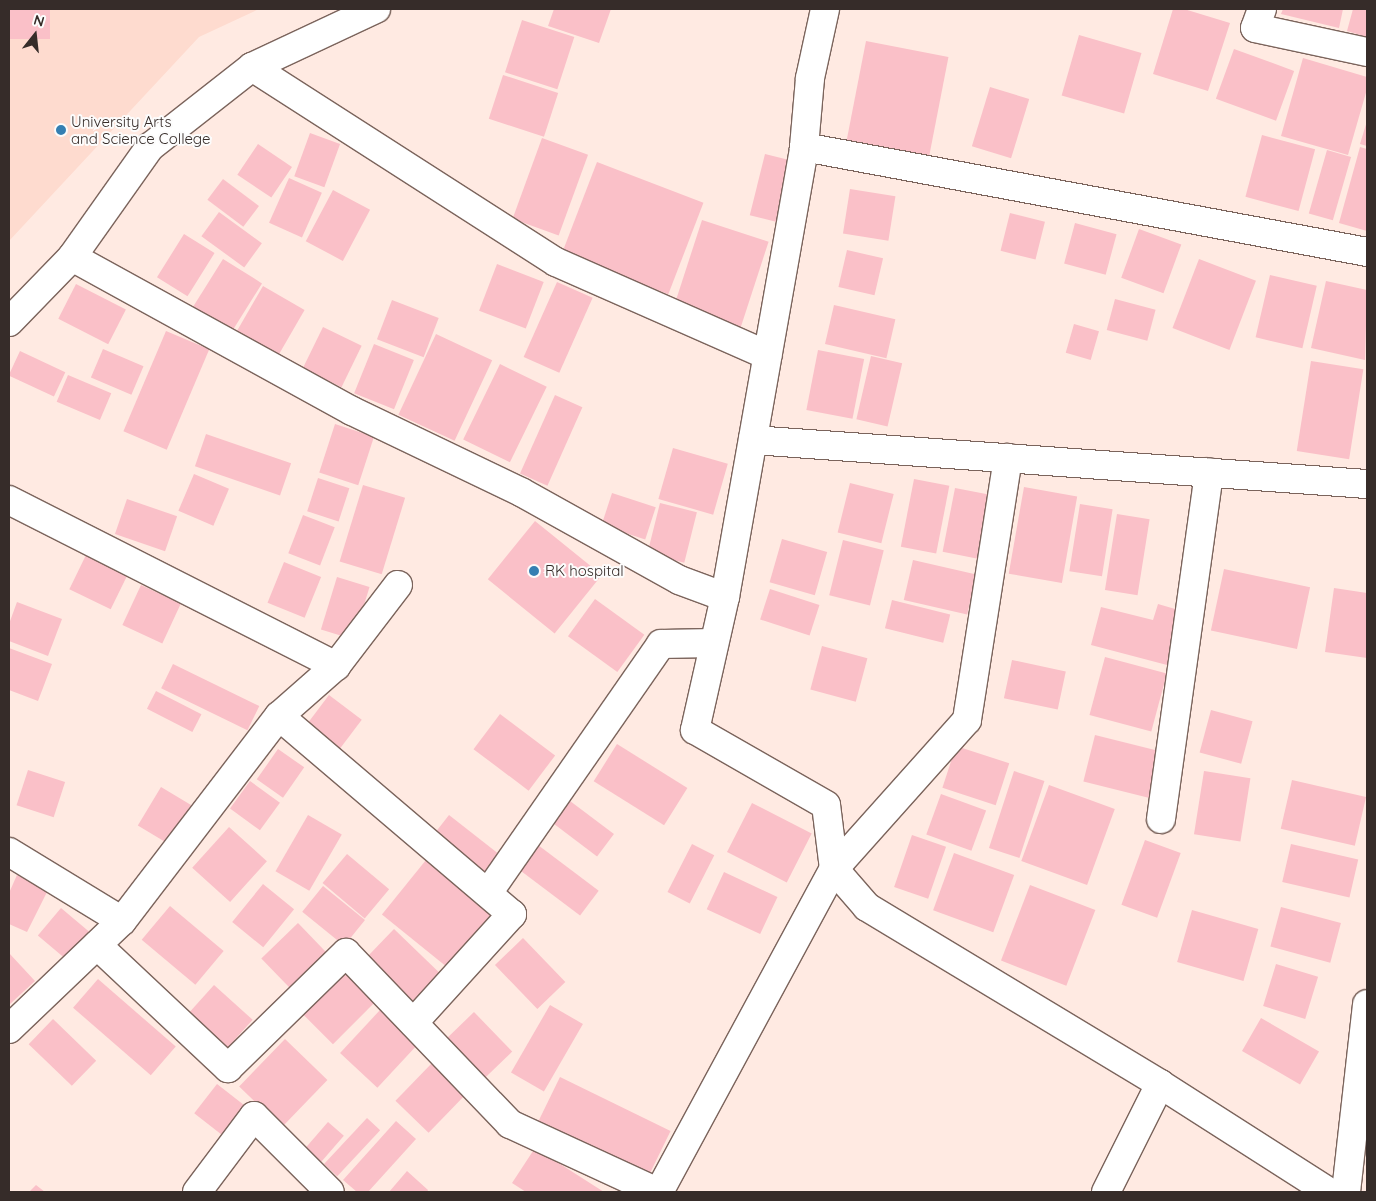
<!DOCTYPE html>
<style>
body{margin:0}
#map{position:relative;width:1376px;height:1201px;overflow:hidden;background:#ffeae2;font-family:Quicksand,sans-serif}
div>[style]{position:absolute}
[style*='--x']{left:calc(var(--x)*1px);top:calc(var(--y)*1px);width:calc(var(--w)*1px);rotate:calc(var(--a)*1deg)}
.built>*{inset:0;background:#fedbcf}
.building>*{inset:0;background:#fac0c8;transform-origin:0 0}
.roads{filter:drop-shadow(1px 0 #7b645c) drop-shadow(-1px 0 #7b645c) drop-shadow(0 1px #7b645c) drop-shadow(0 -1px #7b645c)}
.street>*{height:28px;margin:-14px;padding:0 14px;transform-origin:14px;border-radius:14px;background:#fff}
.dots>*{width:14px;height:14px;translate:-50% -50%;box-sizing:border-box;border:2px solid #fcfcfc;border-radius:50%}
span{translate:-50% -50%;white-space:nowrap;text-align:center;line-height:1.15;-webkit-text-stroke:4px #fcfcfc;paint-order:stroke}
.poi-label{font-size:15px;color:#362c29}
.left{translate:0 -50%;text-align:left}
.frame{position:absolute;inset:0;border:10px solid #362c29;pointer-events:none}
.north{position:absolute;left:10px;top:10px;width:50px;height:50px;-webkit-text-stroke:4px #fcfcfc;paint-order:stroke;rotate:16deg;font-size:14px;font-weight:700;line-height:20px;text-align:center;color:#362c29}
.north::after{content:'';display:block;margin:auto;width:18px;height:22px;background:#362c29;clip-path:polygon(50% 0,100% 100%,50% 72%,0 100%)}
</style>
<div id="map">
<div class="built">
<div style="clip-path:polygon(9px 9px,259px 9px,199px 37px,9px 241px)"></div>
</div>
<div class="building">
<div style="left:9px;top:9px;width:41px;height:30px"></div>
<div style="clip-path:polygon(554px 9px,611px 9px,599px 43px,548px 26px)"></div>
<div style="clip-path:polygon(1173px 9px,1184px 9px,1230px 23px,1208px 91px,1153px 74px)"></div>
<div style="clip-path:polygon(1283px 9px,1343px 9px,1339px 28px,1281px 14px)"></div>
<div style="clip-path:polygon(1353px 9px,1367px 9px,1367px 37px,1347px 31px)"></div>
<div style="left:522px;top:20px;width:55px;height:55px;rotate:18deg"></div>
<div style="left:1079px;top:35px;width:65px;height:63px;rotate:16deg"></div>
<div style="left:866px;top:41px;width:84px;height:104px;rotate:11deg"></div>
<div style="left:1234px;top:49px;width:64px;height:53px;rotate:20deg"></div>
<div style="clip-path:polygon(1303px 58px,1367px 77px,1367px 89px,1348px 155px,1281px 136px)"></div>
<div style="left:503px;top:75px;width:58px;height:46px;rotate:18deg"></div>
<div style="left:990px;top:87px;width:41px;height:62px;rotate:17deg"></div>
<div style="clip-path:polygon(1367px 121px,1367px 146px,1360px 144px)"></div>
<div style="left:310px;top:133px;width:32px;height:46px;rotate:20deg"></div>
<div style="left:1262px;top:135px;width:55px;height:64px;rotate:15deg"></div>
<div style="left:542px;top:138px;width:49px;height:86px;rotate:20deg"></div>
<div style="left:258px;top:144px;width:41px;height:37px;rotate:34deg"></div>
<div style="clip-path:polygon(1360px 147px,1367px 149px,1367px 231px,1339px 223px)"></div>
<div style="left:1327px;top:150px;width:25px;height:66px;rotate:16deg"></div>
<div style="left:765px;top:154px;width:30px;height:63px;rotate:14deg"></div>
<div style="left:597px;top:162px;width:114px;height:98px;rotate:21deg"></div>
<div style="left:289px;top:178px;width:36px;height:49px;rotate:24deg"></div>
<div style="left:223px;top:179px;width:45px;height:26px;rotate:37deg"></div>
<div style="left:850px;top:189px;width:46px;height:45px;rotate:9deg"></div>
<div style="left:333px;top:190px;width:42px;height:58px;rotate:28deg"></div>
<div style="left:219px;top:212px;width:53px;height:30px;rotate:36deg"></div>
<div style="left:1010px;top:213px;width:36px;height:39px;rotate:14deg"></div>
<div style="left:702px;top:220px;width:70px;height:94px;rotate:18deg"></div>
<div style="left:1075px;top:223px;width:43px;height:42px;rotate:15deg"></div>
<div style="left:1139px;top:229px;width:45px;height:52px;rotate:20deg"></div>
<div style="left:184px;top:234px;width:36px;height:51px;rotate:32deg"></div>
<div style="left:847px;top:250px;width:37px;height:38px;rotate:13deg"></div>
<div style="left:223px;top:259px;width:46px;height:62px;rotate:32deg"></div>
<div style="left:1199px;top:259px;width:61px;height:74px;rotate:21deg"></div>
<div style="left:497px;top:264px;width:50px;height:50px;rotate:21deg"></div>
<div style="left:1270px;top:275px;width:48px;height:64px;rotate:13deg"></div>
<div style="clip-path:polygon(1326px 281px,1367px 290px,1365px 360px,1311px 348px)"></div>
<div style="left:557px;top:282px;width:39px;height:82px;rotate:24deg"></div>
<div style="left:76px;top:284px;width:56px;height:39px;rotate:27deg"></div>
<div style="left:263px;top:286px;width:48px;height:57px;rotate:30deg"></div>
<div style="left:1115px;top:299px;width:42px;height:32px;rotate:15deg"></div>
<div style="left:392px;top:300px;width:50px;height:42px;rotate:21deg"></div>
<div style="left:834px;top:305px;width:63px;height:40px;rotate:13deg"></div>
<div style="left:1074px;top:324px;width:26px;height:30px;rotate:16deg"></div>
<div style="left:323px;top:327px;width:43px;height:46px;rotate:26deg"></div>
<div style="left:166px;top:331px;width:47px;height:109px;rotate:23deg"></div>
<div style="left:436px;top:334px;width:62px;height:89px;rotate:25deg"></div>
<div style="left:374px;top:344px;width:43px;height:53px;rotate:22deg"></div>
<div style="left:103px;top:349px;width:44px;height:31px;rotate:23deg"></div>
<div style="left:818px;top:350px;width:47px;height:61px;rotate:11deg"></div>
<div style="left:20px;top:351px;width:50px;height:27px;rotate:25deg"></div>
<div style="left:871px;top:356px;width:32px;height:65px;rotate:13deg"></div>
<div style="left:1311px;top:361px;width:53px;height:91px;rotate:9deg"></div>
<div style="left:500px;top:364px;width:52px;height:84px;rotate:26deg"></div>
<div style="left:68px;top:375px;width:47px;height:29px;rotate:23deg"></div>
<div style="left:555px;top:395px;width:30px;height:86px;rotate:24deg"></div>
<div style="left:335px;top:424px;width:41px;height:51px;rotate:18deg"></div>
<div style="left:206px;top:434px;width:90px;height:34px;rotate:19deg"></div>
<div style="left:673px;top:448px;width:57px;height:53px;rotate:16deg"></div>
<div style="left:194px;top:474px;width:38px;height:40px;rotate:23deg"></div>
<div style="left:318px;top:478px;width:33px;height:35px;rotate:18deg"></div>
<div style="left:914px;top:479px;width:36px;height:69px;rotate:11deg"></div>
<div style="left:850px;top:483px;width:45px;height:51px;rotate:14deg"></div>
<div style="left:363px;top:485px;width:44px;height:80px;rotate:17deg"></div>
<div style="left:1024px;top:487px;width:54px;height:88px;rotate:10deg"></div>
<div style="left:955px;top:488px;width:41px;height:65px;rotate:11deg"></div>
<div style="left:612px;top:493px;width:46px;height:34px;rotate:18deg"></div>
<div style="left:127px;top:499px;width:53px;height:37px;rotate:19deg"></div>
<div style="left:660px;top:503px;width:38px;height:52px;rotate:14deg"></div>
<div style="left:1080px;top:504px;width:33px;height:68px;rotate:9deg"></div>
<div style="left:1117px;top:514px;width:33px;height:77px;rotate:9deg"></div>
<div style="left:303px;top:515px;width:34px;height:41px;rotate:21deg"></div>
<div style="left:535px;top:521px;width:86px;height:75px;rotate:39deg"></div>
<div style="left:782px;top:539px;width:47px;height:45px;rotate:16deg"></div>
<div style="left:843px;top:540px;width:42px;height:57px;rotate:14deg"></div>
<div style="left:86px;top:555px;width:46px;height:38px;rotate:26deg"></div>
<div style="left:913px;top:560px;width:65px;height:41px;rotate:13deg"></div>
<div style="left:284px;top:562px;width:40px;height:44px;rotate:22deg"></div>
<div style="left:1224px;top:569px;width:88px;height:63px;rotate:12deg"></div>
<div style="left:337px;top:577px;width:34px;height:55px;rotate:17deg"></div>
<div style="left:141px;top:585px;width:44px;height:44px;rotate:25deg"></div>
<div style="clip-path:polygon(1334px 588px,1367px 593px,1367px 658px,1325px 652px)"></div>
<div style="left:770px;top:589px;width:52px;height:32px;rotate:18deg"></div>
<div style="left:595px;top:599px;width:61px;height:46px;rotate:36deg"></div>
<div style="left:892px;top:600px;width:60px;height:29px;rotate:14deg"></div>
<div style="clip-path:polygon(17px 602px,62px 619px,48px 656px,9px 641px,9px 624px)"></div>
<div style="clip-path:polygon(1158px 604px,1182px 611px,1167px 665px,1091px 645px,1101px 607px,1153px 620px)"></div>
<div style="left:822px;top:646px;width:47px;height:45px;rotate:15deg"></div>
<div style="clip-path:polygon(9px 648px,52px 664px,38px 701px,9px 690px)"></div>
<div style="left:1105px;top:657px;width:64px;height:60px;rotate:15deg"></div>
<div style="left:1012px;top:660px;width:55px;height:39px;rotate:12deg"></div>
<div style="left:173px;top:664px;width:96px;height:27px;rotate:26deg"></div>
<div style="left:156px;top:691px;width:51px;height:20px;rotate:27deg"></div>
<div style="left:329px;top:695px;width:41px;height:42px;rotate:37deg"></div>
<div style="left:1211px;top:710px;width:43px;height:44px;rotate:15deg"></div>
<div style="left:500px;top:714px;width:69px;height:44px;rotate:37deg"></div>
<div style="left:1095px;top:735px;width:68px;height:48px;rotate:14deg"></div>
<div style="left:617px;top:744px;width:83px;height:44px;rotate:32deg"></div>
<div style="left:956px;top:746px;width:56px;height:44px;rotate:18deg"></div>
<div style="left:278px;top:749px;width:32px;height:37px;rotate:35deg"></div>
<div style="left:28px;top:770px;width:39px;height:37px;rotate:18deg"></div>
<div style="left:1014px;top:771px;width:32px;height:81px;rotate:18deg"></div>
<div style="left:1204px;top:771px;width:47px;height:64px;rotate:9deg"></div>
<div style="left:1292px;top:780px;width:76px;height:50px;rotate:13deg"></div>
<div style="left:250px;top:781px;width:37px;height:34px;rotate:36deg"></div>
<div style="left:1049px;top:785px;width:70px;height:81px;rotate:20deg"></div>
<div style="left:161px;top:787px;width:35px;height:45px;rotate:31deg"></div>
<div style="left:941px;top:794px;width:48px;height:43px;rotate:20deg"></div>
<div style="left:570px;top:801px;width:55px;height:28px;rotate:37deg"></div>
<div style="left:752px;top:803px;width:67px;height:55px;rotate:27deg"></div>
<div style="left:308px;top:815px;width:39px;height:65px;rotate:30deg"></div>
<div style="left:449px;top:815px;width:66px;height:26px;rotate:38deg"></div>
<div style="left:229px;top:827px;width:51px;height:55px;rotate:42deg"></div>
<div style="left:912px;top:835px;width:36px;height:55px;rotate:19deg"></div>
<div style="left:1145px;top:840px;width:38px;height:69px;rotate:20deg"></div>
<div style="left:534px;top:842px;width:81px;height:31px;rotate:37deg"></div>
<div style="left:692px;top:844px;width:25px;height:54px;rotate:27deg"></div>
<div style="left:1291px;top:844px;width:69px;height:39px;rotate:13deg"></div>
<div style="left:954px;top:853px;width:64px;height:61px;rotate:20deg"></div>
<div style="left:347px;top:854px;width:55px;height:38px;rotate:40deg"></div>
<div style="left:426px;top:860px;width:92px;height:70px;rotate:39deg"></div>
<div style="left:724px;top:872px;width:59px;height:41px;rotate:25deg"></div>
<div style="clip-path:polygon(17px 875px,48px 890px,27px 932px,9px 924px,9px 893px)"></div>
<div style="left:263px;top:884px;width:40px;height:49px;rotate:39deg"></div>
<div style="left:1030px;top:885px;width:70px;height:81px;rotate:21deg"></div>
<div style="left:323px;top:886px;width:54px;height:33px;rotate:39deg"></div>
<div style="left:170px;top:906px;width:70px;height:44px;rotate:40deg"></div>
<div style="left:1281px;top:907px;width:62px;height:41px;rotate:15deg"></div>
<div style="left:61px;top:908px;width:38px;height:36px;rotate:40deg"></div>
<div style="left:1192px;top:910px;width:69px;height:54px;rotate:16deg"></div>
<div style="left:298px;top:923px;width:53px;height:51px;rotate:46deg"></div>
<div style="left:394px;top:929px;width:66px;height:44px;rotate:44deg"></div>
<div style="left:523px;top:938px;width:61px;height:39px;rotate:46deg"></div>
<div style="clip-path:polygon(9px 953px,35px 981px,9px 1005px)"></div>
<div style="left:1276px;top:964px;width:44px;height:44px;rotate:17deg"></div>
<div style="left:340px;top:965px;width:51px;height:61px;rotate:45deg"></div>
<div style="left:98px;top:979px;width:103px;height:38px;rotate:41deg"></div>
<div style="left:214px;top:985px;width:52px;height:47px;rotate:42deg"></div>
<div style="left:550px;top:1005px;width:38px;height:78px;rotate:30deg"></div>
<div style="left:381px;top:1009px;width:51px;height:60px;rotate:43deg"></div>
<div style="left:474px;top:1012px;width:55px;height:37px;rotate:46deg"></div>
<div style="left:1261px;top:1018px;width:67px;height:38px;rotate:30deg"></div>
<div style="left:53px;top:1019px;width:60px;height:35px;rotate:44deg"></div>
<div style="left:285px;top:1039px;width:59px;height:66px;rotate:44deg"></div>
<div style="left:433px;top:1062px;width:46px;height:54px;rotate:44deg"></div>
<div style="left:560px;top:1077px;width:123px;height:66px;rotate:26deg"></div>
<div style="left:217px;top:1084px;width:37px;height:37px;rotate:38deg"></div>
<div style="left:367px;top:1118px;width:18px;height:63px;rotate:43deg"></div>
<div style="clip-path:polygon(396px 1121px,416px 1139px,368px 1192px,357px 1192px,343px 1180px)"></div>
<div style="left:328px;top:1122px;width:21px;height:38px;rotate:41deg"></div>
<div style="clip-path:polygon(535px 1148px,604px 1192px,526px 1192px,512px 1183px)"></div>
<div style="clip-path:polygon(407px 1171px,428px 1190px,427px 1192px,389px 1192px)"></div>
<div style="clip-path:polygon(36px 1185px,45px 1192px,29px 1192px)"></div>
</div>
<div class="roads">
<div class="street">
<div style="--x:1262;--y:9;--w:20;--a:110"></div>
<div style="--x:1255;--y:28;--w:115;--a:12.1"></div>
<div style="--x:252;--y:67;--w:137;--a:-25.1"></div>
<div style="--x:804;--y:147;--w:573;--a:10.56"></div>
<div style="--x:72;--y:257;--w:135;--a:-54.7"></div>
<div style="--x:150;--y:147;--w:130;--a:-38.1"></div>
<div style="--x:252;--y:67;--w:361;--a:32.7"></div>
<div style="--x:556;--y:262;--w:231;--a:23.8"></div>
<div style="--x:9;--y:322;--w:91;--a:-45.9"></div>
<div style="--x:72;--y:257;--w:320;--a:28.8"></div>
<div style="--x:352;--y:411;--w:187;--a:25.6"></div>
<div style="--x:521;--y:492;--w:181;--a:29.1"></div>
<div style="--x:679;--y:580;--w:49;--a:20.3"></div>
<div style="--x:753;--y:440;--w:616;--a:4.1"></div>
<div style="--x:1008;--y:458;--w:265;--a:98.9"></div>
<div style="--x:967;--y:720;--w:200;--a:131.8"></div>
<div style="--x:834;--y:869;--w:50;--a:49"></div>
<div style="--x:867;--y:907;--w:342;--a:31.1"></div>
<div style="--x:1160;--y:1084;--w:201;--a:32.6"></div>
<div style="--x:9;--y:500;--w:367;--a:26.9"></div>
<div style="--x:279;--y:716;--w:306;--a:40.4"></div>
<div style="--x:512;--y:914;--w:147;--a:132.2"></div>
<div style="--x:1161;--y:819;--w:350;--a:-82.1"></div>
<div style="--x:9;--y:852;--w:132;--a:31.4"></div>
<div style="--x:488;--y:893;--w:303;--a:-55.2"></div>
<div style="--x:661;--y:644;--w:53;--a:-1.1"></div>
<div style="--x:97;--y:945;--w:180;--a:43.2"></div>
<div style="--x:228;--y:1068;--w:165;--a:-44.3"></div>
<div style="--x:346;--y:953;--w:237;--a:46.2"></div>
<div style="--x:510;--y:1124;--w:162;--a:24.8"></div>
<div style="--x:9;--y:1029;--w:156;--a:-43.7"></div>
<div style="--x:122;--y:921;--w:258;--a:-52.6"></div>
<div style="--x:279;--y:716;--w:76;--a:-41.3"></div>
<div style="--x:336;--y:666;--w:102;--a:-52.6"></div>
<div style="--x:197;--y:1192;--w:95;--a:-53.1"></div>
<div style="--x:254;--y:1116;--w:107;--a:45"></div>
<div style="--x:659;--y:1192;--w:367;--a:-61.6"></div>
<div style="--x:834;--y:869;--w:64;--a:-97.1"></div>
<div style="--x:826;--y:805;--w:151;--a:-150.2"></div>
<div style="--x:695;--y:730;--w:136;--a:-77.3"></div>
<div style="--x:725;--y:597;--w:457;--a:-80"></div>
<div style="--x:804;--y:147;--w:69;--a:-85"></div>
<div style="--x:810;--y:78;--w:71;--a:-77.7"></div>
<div style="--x:1106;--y:1192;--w:121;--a:-63.4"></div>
<div style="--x:1346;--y:1192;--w:189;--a:-83.6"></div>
</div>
</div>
<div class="dots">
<div style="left:61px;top:130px;background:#357fb2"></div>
<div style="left:534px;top:571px;background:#357fb2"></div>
</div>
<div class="poi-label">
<span class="left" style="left:71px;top:130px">University Arts<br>and Science College</span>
<span class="left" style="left:545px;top:571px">RK hospital</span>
</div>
<div class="frame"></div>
<div class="north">N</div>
</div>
